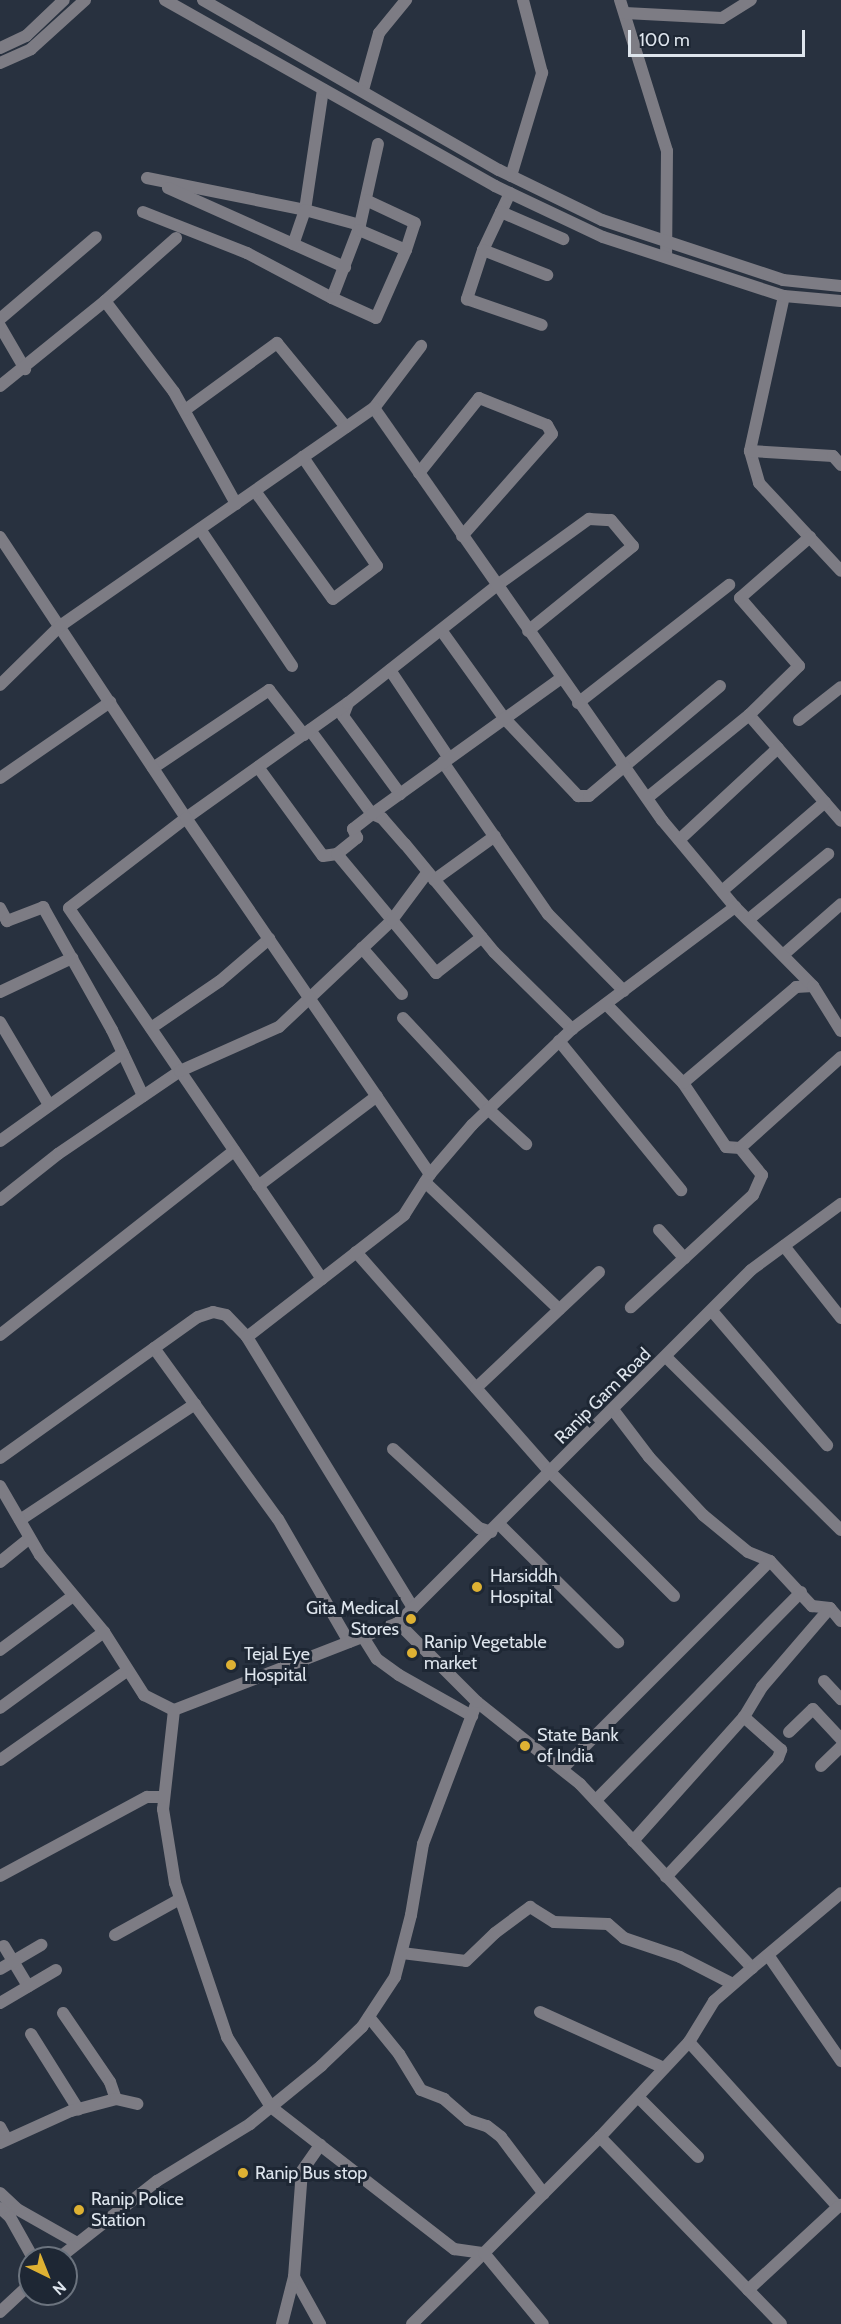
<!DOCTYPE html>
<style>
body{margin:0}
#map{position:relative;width:841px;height:2324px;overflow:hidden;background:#28313f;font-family:Cabin,sans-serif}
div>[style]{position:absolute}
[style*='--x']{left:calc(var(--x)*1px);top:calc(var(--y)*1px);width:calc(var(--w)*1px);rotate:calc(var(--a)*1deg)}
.minor>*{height:12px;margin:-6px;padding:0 6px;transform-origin:6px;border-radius:6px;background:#7d7c84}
.tertiary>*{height:12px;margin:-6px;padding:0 6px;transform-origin:6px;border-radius:6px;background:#7d7c84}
.dots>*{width:16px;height:16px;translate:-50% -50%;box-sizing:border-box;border:3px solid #1e2734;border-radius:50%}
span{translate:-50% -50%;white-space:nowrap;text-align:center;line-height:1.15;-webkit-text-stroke:6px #1e2734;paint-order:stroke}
.street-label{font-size:18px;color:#dee5ed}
.poi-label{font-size:18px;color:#dee5ed}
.left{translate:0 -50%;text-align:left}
.right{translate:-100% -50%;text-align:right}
.north{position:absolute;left:18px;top:2246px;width:60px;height:60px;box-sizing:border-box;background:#1e2734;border:2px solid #6b737e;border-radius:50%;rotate:137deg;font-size:16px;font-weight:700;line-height:24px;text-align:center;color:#dee5ed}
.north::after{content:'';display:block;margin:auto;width:21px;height:27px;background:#deb133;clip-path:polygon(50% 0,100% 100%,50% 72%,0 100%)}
.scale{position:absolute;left:628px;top:30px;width:177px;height:27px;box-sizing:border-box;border:3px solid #dee5ed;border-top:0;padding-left:8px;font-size:18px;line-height:21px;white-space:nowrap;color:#dee5ed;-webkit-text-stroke:4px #1e2734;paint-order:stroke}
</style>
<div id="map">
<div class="minor">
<div style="--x:620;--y:0;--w:158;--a:72.7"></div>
<div style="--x:667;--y:151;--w:105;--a:90.5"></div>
<div style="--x:625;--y:13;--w:97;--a:3"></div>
<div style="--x:722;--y:18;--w:34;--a:-32"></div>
<div style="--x:363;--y:90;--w:59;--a:-74.3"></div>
<div style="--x:379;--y:33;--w:43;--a:-50.7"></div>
<div style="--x:511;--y:176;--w:108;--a:-73.2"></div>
<div style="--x:542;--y:73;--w:75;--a:-104.6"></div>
<div style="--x:147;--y:178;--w:161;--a:11.4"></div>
<div style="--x:305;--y:210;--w:122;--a:-81.5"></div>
<div style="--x:168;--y:188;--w:194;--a:24.1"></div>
<div style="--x:510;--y:193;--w:63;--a:115.3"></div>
<div style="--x:483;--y:250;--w:52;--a:108.1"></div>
<div style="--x:467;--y:299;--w:79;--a:19.1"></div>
<div style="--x:143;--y:212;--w:112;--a:21.5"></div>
<div style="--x:247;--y:253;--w:96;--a:27.9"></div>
<div style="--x:332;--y:298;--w:78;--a:-69"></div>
<div style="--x:360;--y:225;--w:57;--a:-164.7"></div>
<div style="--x:305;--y:210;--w:36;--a:109"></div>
<div style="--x:501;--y:212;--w:68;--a:23.5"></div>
<div style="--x:360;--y:225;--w:83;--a:-77.5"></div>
<div style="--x:359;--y:230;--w:51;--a:23.1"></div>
<div style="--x:483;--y:250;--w:69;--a:21.3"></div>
<div style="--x:784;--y:296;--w:159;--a:102.4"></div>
<div style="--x:750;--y:451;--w:33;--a:74"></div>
<div style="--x:759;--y:483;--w:120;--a:47"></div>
<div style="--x:332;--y:298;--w:48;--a:24.4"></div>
<div style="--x:376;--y:318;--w:74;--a:-66.2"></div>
<div style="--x:406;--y:250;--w:28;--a:-72"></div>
<div style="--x:415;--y:223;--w:54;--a:-154.9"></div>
<div style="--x:105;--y:301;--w:95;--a:-41.6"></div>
<div style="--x:0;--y:319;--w:126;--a:-40.5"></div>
<div style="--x:0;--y:326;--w:50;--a:59.8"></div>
<div style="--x:0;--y:386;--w:135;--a:-39"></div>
<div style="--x:105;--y:301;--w:114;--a:52.8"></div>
<div style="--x:174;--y:392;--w:128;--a:61"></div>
<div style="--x:374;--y:408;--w:78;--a:-52.8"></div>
<div style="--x:185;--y:410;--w:114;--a:-36.1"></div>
<div style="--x:277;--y:343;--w:109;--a:50.6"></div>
<div style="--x:750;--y:451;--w:83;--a:3.4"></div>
<div style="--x:833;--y:456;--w:12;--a:48"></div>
<div style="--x:419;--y:473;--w:96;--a:-51.3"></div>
<div style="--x:479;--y:398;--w:73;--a:21.7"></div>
<div style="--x:547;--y:425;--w:10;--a:61"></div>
<div style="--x:552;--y:434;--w:136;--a:131.4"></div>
<div style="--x:255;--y:491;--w:133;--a:54.2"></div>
<div style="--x:333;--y:599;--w:55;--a:-36.9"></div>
<div style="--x:377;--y:566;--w:132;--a:-124.2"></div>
<div style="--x:200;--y:529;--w:165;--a:56.1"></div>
<div style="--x:441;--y:630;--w:108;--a:54.4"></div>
<div style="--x:504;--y:718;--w:108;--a:46.5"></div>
<div style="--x:578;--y:796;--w:11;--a:0"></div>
<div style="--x:589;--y:796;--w:171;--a:-40"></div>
<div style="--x:390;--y:670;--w:106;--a:56.2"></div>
<div style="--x:348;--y:703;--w:14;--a:111"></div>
<div style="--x:343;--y:716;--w:97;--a:53.8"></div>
<div style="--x:578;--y:703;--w:192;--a:-38"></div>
<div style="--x:749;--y:715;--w:140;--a:49"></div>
<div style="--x:799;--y:720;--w:53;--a:-38.2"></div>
<div style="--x:310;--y:730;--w:104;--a:53.6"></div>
<div style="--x:372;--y:814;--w:11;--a:22"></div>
<div style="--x:382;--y:818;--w:35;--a:49"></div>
<div style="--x:405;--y:844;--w:140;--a:50.5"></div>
<div style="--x:494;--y:952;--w:110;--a:44.6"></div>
<div style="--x:443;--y:762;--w:185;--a:55.4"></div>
<div style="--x:548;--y:914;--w:108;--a:45.4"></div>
<div style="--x:258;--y:767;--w:110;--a:53.9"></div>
<div style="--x:323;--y:856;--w:14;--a:-8"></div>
<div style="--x:337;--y:854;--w:26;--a:-39"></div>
<div style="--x:357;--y:838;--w:10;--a:-114"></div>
<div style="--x:353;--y:829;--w:24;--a:-38"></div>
<div style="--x:372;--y:814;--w:233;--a:-35.7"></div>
<div style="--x:153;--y:768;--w:140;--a:-33.9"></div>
<div style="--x:269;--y:690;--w:57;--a:52.1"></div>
<div style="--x:0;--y:778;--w:134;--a:-34.6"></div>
<div style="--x:647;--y:798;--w:132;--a:-39.1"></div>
<div style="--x:749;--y:715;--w:70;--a:-44.4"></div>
<div style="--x:799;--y:666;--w:90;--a:-130.9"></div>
<div style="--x:740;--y:598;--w:93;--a:-41.1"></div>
<div style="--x:679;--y:840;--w:135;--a:-42.9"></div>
<div style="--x:337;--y:854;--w:155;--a:50.2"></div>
<div style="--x:436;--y:973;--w:58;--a:-38"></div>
<div style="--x:434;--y:880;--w:75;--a:-35.8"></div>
<div style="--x:722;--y:891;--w:136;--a:-40.8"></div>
<div style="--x:0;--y:908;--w:15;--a:62"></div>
<div style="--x:7;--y:921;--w:39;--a:-21"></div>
<div style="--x:43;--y:907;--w:141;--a:60.7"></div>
<div style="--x:112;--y:1030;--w:73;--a:64.8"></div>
<div style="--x:748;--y:920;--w:104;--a:-39.5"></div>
<div style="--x:362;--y:948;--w:61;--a:49"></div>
<div style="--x:783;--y:955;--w:77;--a:-41.3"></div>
<div style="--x:0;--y:992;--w:80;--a:-25.3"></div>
<div style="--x:606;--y:1004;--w:110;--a:45.7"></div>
<div style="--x:683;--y:1083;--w:77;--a:56.1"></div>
<div style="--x:726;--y:1147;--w:14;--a:4"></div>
<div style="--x:740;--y:1148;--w:35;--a:51"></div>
<div style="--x:762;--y:1175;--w:22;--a:114"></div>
<div style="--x:753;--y:1195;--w:166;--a:137.4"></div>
<div style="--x:403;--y:1018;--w:125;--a:47"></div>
<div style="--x:488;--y:1109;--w:52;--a:42.6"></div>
<div style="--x:0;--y:1022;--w:96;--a:59.4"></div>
<div style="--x:151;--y:1028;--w:83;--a:-34.3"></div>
<div style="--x:220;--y:981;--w:65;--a:-40.6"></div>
<div style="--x:559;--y:1041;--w:193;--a:50.7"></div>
<div style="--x:683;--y:1083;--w:148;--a:-40.3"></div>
<div style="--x:796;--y:987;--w:17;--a:-3"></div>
<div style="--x:0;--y:1141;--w:151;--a:-35.6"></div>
<div style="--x:740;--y:1148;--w:136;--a:-42"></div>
<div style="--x:425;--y:1182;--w:185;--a:43.5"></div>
<div style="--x:258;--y:1186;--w:149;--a:-37.1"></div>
<div style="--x:0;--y:1200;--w:74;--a:-38.4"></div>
<div style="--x:58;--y:1154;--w:148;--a:-34.2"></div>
<div style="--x:180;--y:1071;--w:197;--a:-124.3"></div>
<div style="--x:69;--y:908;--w:148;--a:-37.6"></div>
<div style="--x:186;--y:818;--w:199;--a:-35.4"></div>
<div style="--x:348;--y:703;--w:189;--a:-38.3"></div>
<div style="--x:496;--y:586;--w:115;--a:-35.8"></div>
<div style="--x:589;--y:519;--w:22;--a:3"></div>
<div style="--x:611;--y:520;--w:34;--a:50"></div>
<div style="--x:633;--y:546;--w:135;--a:141"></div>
<div style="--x:659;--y:1230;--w:38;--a:48"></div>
<div style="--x:784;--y:1246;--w:92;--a:51.6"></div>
<div style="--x:356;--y:1252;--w:295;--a:48.6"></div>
<div style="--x:551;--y:1473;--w:174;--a:45"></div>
<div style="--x:322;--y:1279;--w:252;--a:-124.3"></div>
<div style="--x:180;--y:1071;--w:108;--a:-24"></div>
<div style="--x:279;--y:1027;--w:156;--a:-43.4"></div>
<div style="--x:392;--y:920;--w:59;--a:-53.3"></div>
<div style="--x:712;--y:1311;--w:177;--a:49.4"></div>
<div style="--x:0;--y:1335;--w:298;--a:-38.2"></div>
<div style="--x:154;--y:1348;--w:211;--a:54.1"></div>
<div style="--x:278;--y:1519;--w:142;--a:60"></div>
<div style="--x:666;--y:1357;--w:246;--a:44.7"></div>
<div style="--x:476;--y:1388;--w:169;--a:-43.3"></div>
<div style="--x:614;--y:1411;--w:58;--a:52.7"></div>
<div style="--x:649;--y:1457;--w:79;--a:47"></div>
<div style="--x:703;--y:1515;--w:58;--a:39.4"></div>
<div style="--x:748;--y:1552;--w:24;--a:22"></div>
<div style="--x:770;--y:1561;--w:62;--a:47"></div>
<div style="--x:812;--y:1606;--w:18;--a:6"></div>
<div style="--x:830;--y:1608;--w:17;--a:50"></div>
<div style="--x:393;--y:1449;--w:117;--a:42.6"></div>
<div style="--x:479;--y:1528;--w:13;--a:18"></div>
<div style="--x:20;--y:1520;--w:210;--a:-33.5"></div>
<div style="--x:499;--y:1524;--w:168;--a:44.8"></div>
<div style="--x:0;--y:1562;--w:38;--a:-39"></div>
<div style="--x:363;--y:1637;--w:26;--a:58"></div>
<div style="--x:377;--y:1659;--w:27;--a:36"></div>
<div style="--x:399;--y:1675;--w:84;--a:29.3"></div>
<div style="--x:0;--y:1650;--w:91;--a:-36.5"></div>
<div style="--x:824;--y:1681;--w:25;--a:47"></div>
<div style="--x:477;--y:1702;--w:132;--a:38.5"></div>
<div style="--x:580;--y:1784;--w:252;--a:46.9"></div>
<div style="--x:752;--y:1968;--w:116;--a:-40.1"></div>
<div style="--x:0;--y:1708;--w:129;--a:-36.2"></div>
<div style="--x:174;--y:1710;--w:240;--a:-21.2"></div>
<div style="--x:789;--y:1732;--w:33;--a:-44"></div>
<div style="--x:813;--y:1709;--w:41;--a:47"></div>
<div style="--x:0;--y:1760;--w:156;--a:-35.1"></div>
<div style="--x:821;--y:1766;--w:28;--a:-44"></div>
<div style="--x:562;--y:1769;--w:294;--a:-45"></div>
<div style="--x:596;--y:1800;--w:292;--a:-45.4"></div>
<div style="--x:633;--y:1841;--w:166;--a:-48.2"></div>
<div style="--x:744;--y:1717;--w:35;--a:-59"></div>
<div style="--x:762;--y:1687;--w:104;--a:-49.3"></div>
<div style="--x:0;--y:1876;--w:167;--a:-28.3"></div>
<div style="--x:147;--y:1797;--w:17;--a:0"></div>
<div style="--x:666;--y:1877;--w:163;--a:-46.7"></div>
<div style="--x:778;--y:1758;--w:9;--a:-69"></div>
<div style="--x:781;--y:1750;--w:50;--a:-138.3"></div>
<div style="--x:115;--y:1935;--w:74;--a:-29"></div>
<div style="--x:4;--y:1946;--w:47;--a:59"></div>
<div style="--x:402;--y:1953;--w:64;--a:7.1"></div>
<div style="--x:466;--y:1961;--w:40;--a:-44"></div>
<div style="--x:495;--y:1933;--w:44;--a:-36.6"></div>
<div style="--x:530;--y:1907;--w:28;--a:32"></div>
<div style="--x:554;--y:1922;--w:54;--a:2.1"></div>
<div style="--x:608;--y:1924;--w:21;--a:41"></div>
<div style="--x:624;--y:1938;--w:59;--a:18.7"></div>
<div style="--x:680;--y:1957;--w:59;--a:27"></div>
<div style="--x:768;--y:1955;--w:129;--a:55.4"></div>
<div style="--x:0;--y:1969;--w:48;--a:-30.3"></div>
<div style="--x:0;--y:2003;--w:65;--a:-30.5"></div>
<div style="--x:540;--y:2012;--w:136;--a:24.3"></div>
<div style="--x:63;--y:2013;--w:83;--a:55.7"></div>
<div style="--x:110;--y:2082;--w:18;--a:71"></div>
<div style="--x:369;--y:2017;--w:48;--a:51"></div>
<div style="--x:399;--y:2054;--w:42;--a:58.6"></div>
<div style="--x:421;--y:2090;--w:25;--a:21"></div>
<div style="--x:444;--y:2099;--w:32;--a:41"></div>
<div style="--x:468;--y:2120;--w:20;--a:18"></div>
<div style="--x:487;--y:2126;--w:18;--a:38"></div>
<div style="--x:501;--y:2137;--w:71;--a:53"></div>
<div style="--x:31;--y:2034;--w:89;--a:57.9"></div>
<div style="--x:689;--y:2042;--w:222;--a:47.9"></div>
<div style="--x:838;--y:2207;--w:4;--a:-34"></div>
<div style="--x:638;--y:2097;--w:85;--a:45"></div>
<div style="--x:271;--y:2107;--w:232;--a:37.8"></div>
<div style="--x:454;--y:2249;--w:30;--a:8"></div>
<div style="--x:484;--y:2253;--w:164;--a:-45"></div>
<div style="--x:600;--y:2137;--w:130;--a:-46.9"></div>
<div style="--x:689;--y:2042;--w:48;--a:-58.6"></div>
<div style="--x:714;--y:2001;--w:50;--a:-41"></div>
<div style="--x:0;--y:2127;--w:13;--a:61"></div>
<div style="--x:600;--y:2137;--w:260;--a:45.9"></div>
<div style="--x:0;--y:2143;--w:78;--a:-24.3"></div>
<div style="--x:71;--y:2111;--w:47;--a:-14.9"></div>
<div style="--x:116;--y:2099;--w:22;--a:13"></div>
<div style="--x:294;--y:2277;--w:54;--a:61"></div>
<div style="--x:748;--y:2290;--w:122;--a:-42.7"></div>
<div style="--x:282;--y:2324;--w:49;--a:-75.7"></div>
<div style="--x:294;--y:2277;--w:106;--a:-85.7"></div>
<div style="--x:302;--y:2171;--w:32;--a:-55"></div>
<div style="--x:412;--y:2324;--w:101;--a:-44.6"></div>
<div style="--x:484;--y:2253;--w:92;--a:50.3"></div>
</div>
<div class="tertiary">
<div style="--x:165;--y:0;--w:379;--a:29.4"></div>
<div style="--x:495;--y:186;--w:119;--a:25.3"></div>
<div style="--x:603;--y:237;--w:190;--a:18.1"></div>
<div style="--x:784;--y:296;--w:57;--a:5"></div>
<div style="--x:203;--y:0;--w:341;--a:29.9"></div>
<div style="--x:499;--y:170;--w:114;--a:25.9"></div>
<div style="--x:602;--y:220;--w:191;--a:18.3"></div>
<div style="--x:783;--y:280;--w:58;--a:5.9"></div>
<div style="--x:0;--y:48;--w:29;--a:-25"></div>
<div style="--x:26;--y:36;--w:52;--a:-43.5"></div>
<div style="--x:0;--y:63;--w:34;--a:-24"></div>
<div style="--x:31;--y:49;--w:73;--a:-42.2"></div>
<div style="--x:0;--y:537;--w:337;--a:56.5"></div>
<div style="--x:186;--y:818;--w:432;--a:55.6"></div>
<div style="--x:0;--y:685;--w:84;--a:-44.5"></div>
<div style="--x:60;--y:626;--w:382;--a:-34.8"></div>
<div style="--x:374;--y:408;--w:503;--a:55.05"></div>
<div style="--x:662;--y:820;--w:114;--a:50"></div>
<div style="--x:735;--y:907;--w:111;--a:45.4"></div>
<div style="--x:813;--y:986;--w:53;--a:58.1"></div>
<div style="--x:247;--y:1337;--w:318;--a:58.5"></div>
<div style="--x:0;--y:1458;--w:243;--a:-35.5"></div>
<div style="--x:198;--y:1317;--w:16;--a:-18"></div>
<div style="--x:213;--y:1312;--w:13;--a:13"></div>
<div style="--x:226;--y:1315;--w:30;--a:46"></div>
<div style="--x:247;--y:1337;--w:199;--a:-37.8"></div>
<div style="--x:404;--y:1215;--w:49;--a:-57.6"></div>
<div style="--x:430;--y:1174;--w:65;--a:-49.4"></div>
<div style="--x:472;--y:1125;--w:139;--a:-43.8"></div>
<div style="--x:572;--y:1029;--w:204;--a:-36.8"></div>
<div style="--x:0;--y:1486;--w:80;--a:59.9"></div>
<div style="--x:40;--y:1555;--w:100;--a:50.3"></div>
<div style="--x:104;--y:1632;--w:75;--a:57.6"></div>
<div style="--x:144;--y:1695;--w:34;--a:27"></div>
<div style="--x:174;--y:1710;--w:100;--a:96.3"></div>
<div style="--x:163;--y:1809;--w:75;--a:80.8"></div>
<div style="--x:175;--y:1883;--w:163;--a:71.3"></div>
<div style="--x:227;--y:2037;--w:83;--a:57.8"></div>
<div style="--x:0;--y:2193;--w:23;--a:43"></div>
<div style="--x:17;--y:2209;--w:69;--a:29.5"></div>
<div style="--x:0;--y:2208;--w:13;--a:42"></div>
<div style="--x:10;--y:2217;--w:47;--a:60.7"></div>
<div style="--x:59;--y:2258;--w:125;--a:-38.2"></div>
<div style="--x:157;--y:2181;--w:109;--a:-31.5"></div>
<div style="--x:250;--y:2124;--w:92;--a:-39.2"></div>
<div style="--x:321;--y:2066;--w:57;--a:-43.6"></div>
<div style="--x:362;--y:2027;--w:60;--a:-56.6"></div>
<div style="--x:395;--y:1977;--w:64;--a:-75.5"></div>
<div style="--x:411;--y:1915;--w:72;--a:-80.4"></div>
<div style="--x:423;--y:1844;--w:152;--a:-69.2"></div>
<div style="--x:477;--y:1702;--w:112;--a:-135"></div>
<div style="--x:398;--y:1623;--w:499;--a:-45"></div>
<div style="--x:751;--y:1270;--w:112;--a:-36.3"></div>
<div style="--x:0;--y:2312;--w:41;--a:-43"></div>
</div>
<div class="dots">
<div style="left:477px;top:1587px;background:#deb133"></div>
<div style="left:411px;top:1619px;background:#deb133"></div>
<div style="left:412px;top:1653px;background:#deb133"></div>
<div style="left:231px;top:1665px;background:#deb133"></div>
<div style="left:525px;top:1746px;background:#deb133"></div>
<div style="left:243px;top:2173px;background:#deb133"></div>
<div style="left:79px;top:2210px;background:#deb133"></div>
</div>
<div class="street-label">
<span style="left:603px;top:1396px;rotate:-45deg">Ranip Gam Road</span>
</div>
<div class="poi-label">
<span class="left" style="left:490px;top:1587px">Harsiddh<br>Hospital</span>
<span class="right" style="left:399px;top:1619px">Gita Medical<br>Stores</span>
<span class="left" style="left:424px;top:1653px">Ranip Vegetable<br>market</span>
<span class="left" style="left:244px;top:1665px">Tejal Eye<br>Hospital</span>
<span class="left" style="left:537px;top:1746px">State Bank<br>of India</span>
<span class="left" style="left:255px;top:2173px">Ranip Bus stop</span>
<span class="left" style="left:91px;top:2210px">Ranip Police<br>Station</span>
</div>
<div class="north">N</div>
<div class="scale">100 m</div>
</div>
